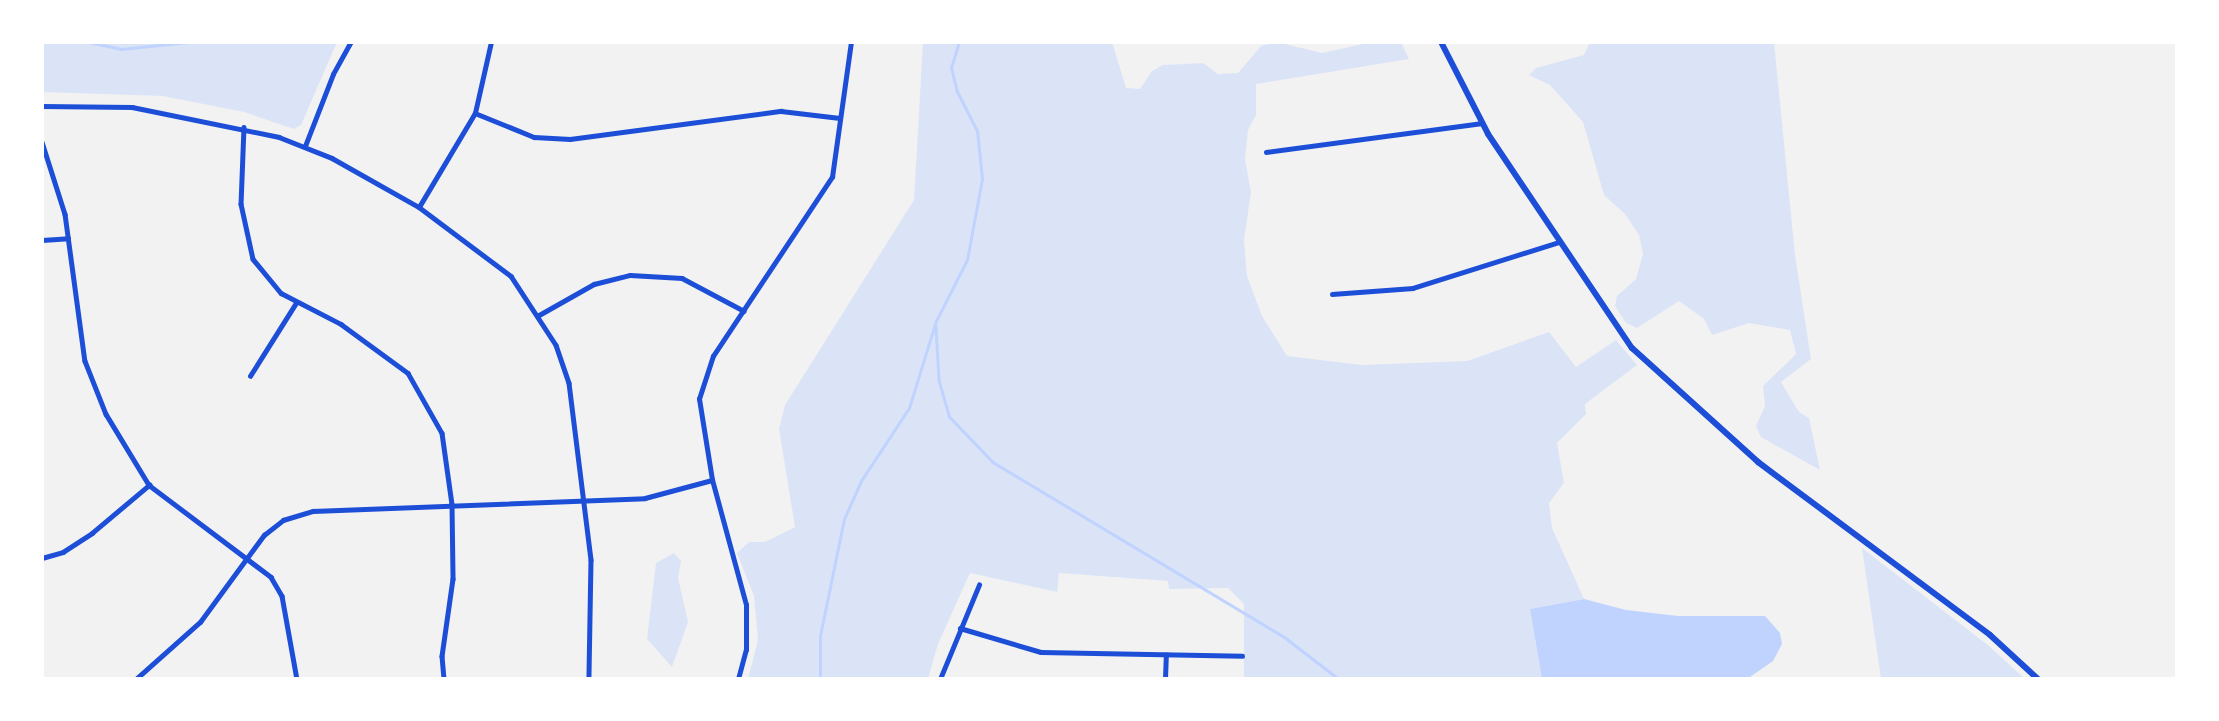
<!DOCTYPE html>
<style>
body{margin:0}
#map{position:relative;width:2219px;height:721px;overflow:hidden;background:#f2f2f2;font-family:Karla,sans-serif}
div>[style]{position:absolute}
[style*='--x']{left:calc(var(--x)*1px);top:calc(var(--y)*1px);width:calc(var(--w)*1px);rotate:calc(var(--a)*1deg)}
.green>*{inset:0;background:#dbe4f7}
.water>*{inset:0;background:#bfd3fe}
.stream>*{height:2.5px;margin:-1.25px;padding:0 1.25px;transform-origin:1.25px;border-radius:1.25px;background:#bfd3fe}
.minor>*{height:4.5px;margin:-2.25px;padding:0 2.25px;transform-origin:2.25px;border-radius:2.25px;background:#1d4ed8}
.tertiary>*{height:6px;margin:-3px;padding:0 3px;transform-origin:3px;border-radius:3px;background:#1d4ed8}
span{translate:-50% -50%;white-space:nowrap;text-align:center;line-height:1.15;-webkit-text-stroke:7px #fff;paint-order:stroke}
.frame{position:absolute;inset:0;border:44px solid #fff;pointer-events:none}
</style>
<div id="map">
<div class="green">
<div style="clip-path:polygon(42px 42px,337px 42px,301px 125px,294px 129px,244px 112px,163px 96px,42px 92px)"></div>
<div style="clip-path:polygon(923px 42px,1112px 42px,1126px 88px,1140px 89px,1152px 71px,1163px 65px,1203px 63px,1218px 74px,1238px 73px,1261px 46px,1277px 42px,1322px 53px,1372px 42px,1401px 42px,1409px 59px,1256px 84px,1256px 115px,1248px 130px,1245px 159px,1251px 192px,1244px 240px,1247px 276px,1262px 316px,1287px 356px,1362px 365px,1467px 361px,1549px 332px,1576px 367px,1616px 340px,1637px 365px,1585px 404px,1586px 414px,1557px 443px,1564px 483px,1549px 503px,1552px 528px,1584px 599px,1530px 609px,1542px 679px,1244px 679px,1244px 604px,1228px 588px,1169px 589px,1168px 581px,1059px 573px,1057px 592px,970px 573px,938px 644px,928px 679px,748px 679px,758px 640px,754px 596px,737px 553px,749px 542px,765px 542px,795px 527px,779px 429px,785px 405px,914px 200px)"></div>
<div style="clip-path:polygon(1590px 42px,1774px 42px,1795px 255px,1811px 359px,1781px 382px,1799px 412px,1809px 418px,1820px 470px,1761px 437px,1756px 426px,1765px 406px,1763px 386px,1796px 354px,1790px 330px,1749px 323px,1712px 335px,1704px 319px,1679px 301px,1637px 328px,1626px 323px,1615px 306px,1617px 296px,1636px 279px,1643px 254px,1639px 235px,1625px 214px,1604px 195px,1583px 122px,1550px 85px,1529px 75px,1536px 68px,1584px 55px)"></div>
<div style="clip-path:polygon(1862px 548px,1989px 646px,2025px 679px,1881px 679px)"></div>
<div style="clip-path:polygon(674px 553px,681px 561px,678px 578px,688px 622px,672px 667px,647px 639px,656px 563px)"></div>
</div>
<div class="water">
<div style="clip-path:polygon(1584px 599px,1626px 610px,1678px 616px,1765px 616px,1780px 633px,1782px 644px,1773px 661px,1747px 679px,1542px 679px,1530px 609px)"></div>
</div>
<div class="stream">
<div style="--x:89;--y:42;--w:33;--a:12"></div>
<div style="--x:121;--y:49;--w:68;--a:-5.9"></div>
<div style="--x:936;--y:326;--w:54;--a:86.8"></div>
<div style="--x:939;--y:380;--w:37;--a:74"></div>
<div style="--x:949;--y:416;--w:64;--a:46.3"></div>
<div style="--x:993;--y:462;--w:343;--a:31"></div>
<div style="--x:1287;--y:639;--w:66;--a:37.6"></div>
<div style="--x:820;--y:679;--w:43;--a:-90"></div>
<div style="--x:820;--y:636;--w:119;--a:-78.4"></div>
<div style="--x:844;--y:519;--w:42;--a:-65.9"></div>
<div style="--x:861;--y:481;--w:87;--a:-56.7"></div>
<div style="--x:909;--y:408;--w:91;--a:-72.8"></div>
<div style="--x:936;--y:321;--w:68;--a:-63.1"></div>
<div style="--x:967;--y:260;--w:82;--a:-79.5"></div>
<div style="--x:982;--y:179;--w:48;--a:-95.9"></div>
<div style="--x:977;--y:131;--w:44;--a:-117.1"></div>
<div style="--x:957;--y:92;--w:25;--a:-104"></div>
<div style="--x:951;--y:68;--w:27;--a:-73"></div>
</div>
<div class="minor">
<div style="--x:42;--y:106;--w:90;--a:0.6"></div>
<div style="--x:132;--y:107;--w:150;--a:11.5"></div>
<div style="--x:279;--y:137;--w:57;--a:21.6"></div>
<div style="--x:332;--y:158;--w:100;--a:29.4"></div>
<div style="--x:419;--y:207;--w:115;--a:36.9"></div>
<div style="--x:511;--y:276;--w:82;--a:56.9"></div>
<div style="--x:556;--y:345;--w:40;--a:71.1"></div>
<div style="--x:569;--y:383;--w:178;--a:82.9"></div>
<div style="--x:591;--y:560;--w:119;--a:91"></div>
<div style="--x:475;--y:113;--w:64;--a:22.1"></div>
<div style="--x:534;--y:137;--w:36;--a:3"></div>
<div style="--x:570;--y:139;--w:213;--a:-7.6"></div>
<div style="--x:781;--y:111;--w:59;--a:6.8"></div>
<div style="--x:244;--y:127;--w:77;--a:92.2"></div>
<div style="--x:241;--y:204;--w:56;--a:77.7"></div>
<div style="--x:253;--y:259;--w:44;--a:50.5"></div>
<div style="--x:281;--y:293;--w:68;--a:27.3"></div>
<div style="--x:341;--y:324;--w:83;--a:36.2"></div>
<div style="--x:408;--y:373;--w:69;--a:60.5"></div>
<div style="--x:442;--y:433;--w:72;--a:82"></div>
<div style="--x:452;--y:504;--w:75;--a:89.2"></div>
<div style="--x:453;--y:579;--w:78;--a:98.1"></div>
<div style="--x:442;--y:656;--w:23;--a:85"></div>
<div style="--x:42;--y:142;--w:76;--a:72.3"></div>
<div style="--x:65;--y:214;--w:148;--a:82.3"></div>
<div style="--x:85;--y:361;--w:57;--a:68.4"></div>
<div style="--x:106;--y:414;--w:83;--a:58.8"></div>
<div style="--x:149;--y:485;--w:153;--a:37"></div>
<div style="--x:271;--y:577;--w:22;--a:60"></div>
<div style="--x:282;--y:596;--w:84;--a:79.8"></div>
<div style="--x:305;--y:146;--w:77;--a:-68.7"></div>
<div style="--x:333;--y:74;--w:37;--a:-61"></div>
<div style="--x:1266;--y:152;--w:218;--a:-7.6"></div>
<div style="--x:419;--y:207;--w:109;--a:-59.2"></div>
<div style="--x:475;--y:113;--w:73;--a:-77.3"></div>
<div style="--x:42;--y:240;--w:26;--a:-4"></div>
<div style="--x:1332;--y:294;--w:81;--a:-4.2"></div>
<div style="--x:1413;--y:288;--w:153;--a:-17.5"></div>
<div style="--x:539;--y:315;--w:63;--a:-29.4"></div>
<div style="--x:594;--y:284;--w:37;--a:-14"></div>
<div style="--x:630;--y:275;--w:52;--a:3.3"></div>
<div style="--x:682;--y:278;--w:70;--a:28"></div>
<div style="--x:250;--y:376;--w:86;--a:-57.8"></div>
<div style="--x:42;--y:558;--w:22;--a:-16"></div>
<div style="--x:63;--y:552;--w:35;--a:-33"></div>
<div style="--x:92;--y:533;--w:75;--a:-40.1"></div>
<div style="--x:960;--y:628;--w:84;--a:16.5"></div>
<div style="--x:1041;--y:652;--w:201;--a:1.1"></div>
<div style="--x:136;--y:679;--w:86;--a:-41.7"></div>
<div style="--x:200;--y:622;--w:108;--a:-53.7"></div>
<div style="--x:264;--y:535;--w:24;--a:-38"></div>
<div style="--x:283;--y:520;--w:31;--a:-17"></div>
<div style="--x:313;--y:511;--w:332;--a:-2.2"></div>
<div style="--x:645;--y:498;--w:69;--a:-15"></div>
<div style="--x:738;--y:679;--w:30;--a:-75"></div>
<div style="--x:746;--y:650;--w:45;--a:-90"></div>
<div style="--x:746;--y:605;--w:130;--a:-105.2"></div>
<div style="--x:712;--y:480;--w:82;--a:-99.1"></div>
<div style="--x:699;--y:399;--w:45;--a:-72"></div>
<div style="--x:713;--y:356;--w:215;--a:-56.4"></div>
<div style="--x:832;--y:177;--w:136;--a:-82"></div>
<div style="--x:940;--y:679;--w:102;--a:-67.5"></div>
<div style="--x:1165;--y:679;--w:24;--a:-88"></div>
</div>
<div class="tertiary">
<div style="--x:1441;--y:42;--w:103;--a:62.9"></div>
<div style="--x:1488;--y:134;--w:258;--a:56.1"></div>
<div style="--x:1632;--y:348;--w:170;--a:42.1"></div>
<div style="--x:1758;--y:462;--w:289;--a:36.7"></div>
<div style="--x:1990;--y:635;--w:65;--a:42.5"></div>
</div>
<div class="frame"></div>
</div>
